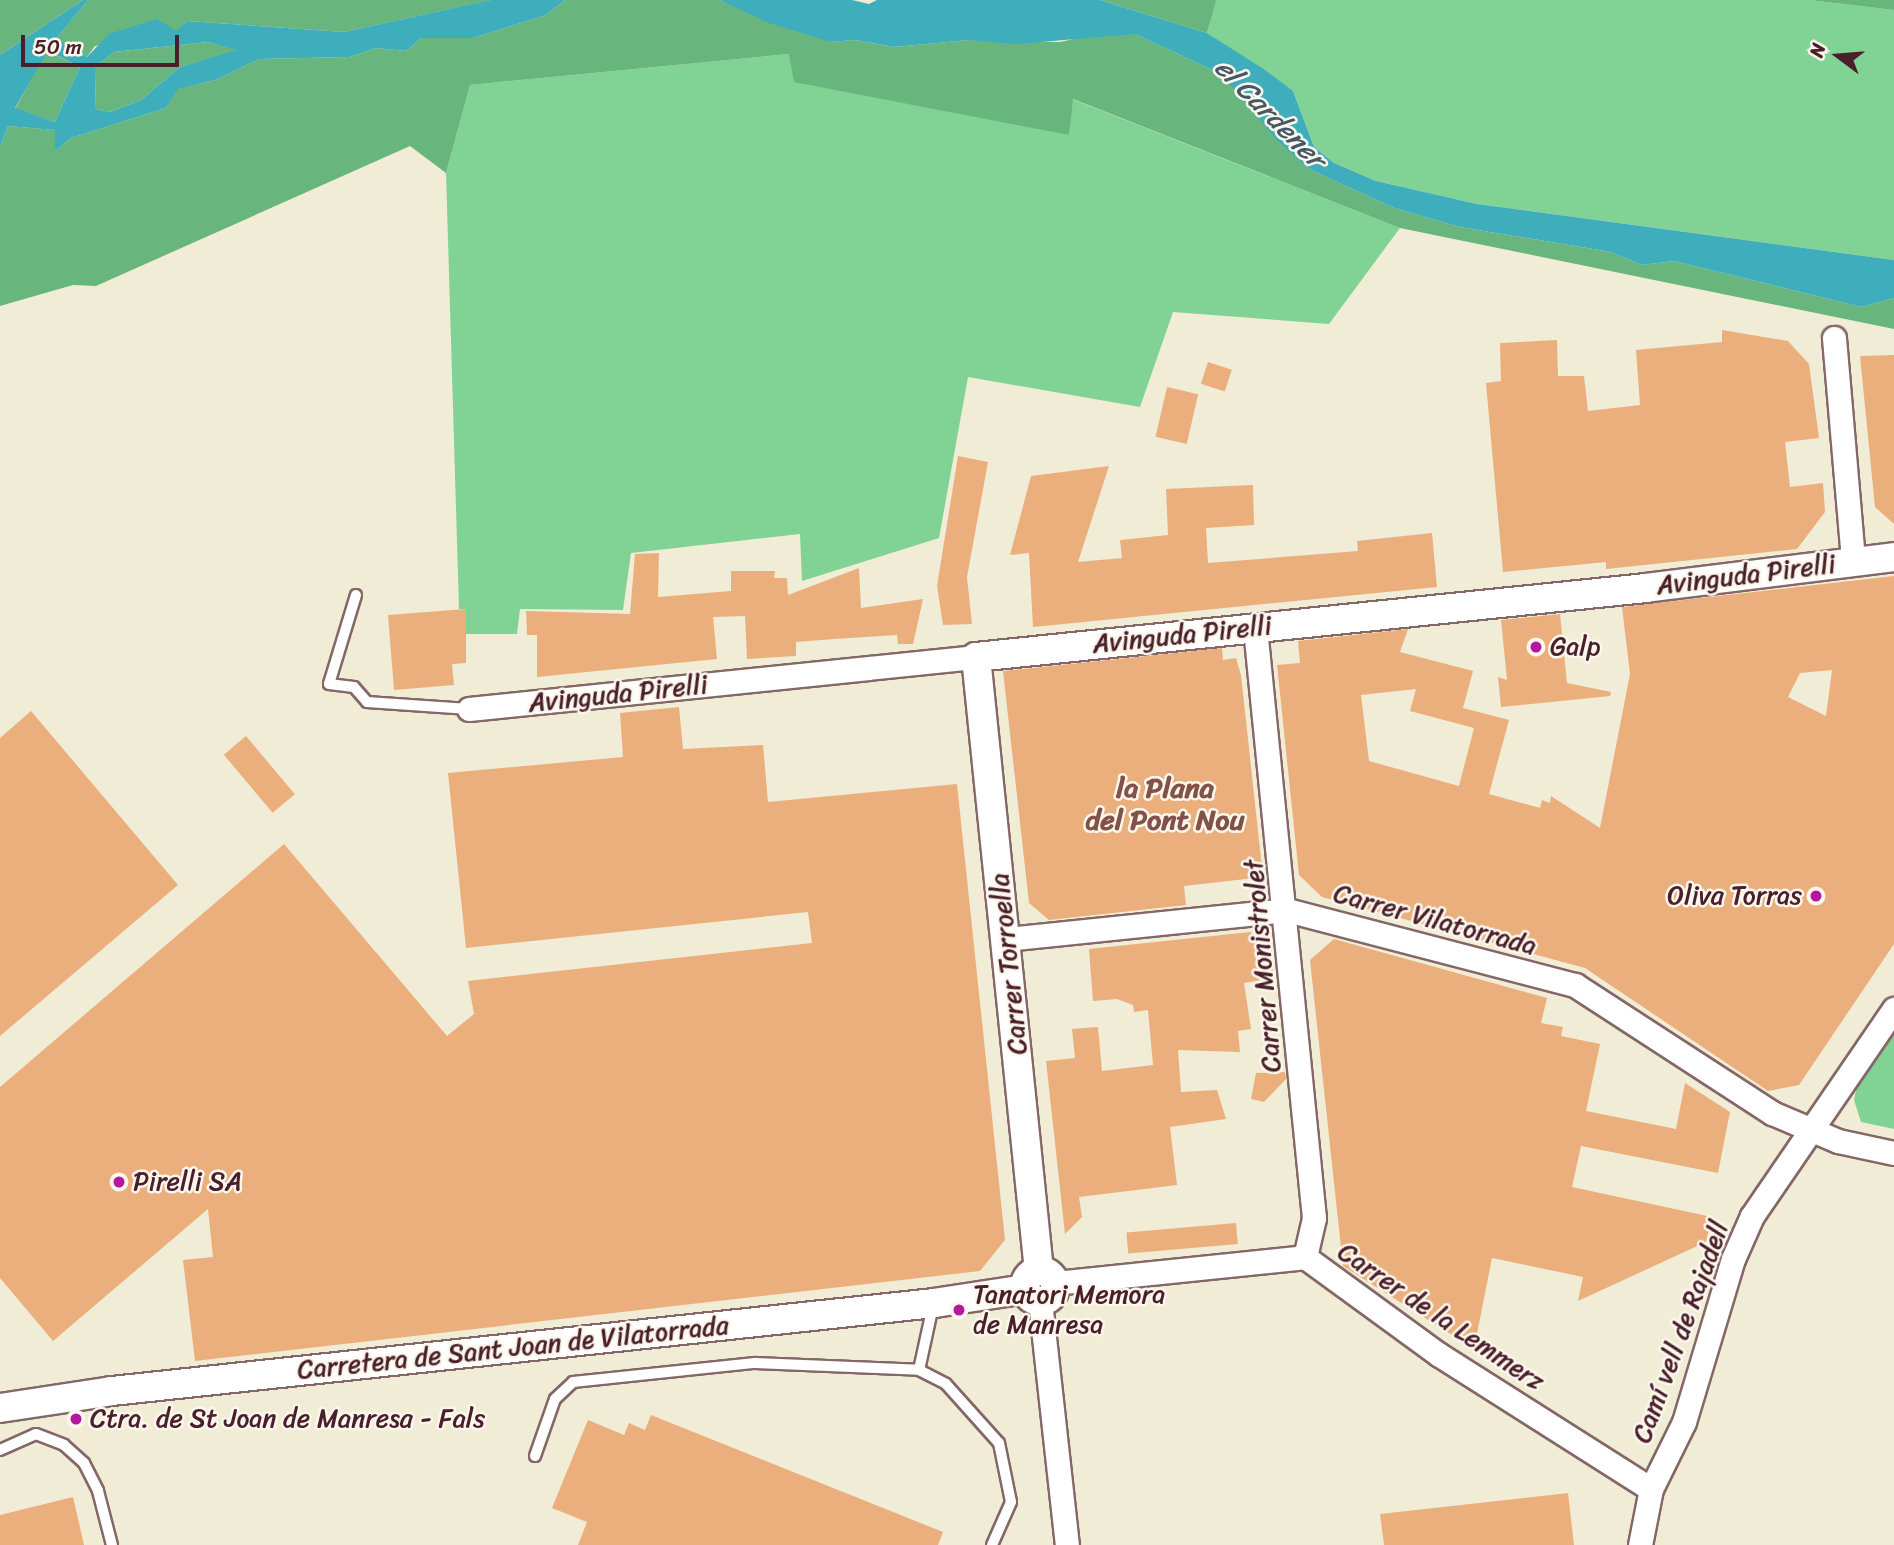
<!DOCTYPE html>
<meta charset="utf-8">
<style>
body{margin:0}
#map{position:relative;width:1894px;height:1545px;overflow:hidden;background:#f1ecd5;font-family:Sriracha,sans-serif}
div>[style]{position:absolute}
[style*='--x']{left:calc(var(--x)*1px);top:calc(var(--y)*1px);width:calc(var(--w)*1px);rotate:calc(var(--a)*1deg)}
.green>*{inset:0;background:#80d394}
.forest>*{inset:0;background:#68b57e}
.water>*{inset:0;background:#3eadbc}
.building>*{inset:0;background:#eaaf7c;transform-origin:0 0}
.roads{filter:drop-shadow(2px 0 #846766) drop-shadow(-2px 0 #846766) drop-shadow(0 2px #846766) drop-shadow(0 -2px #846766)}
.service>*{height:10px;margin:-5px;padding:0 5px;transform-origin:5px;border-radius:5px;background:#fff}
.minor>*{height:23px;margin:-11.5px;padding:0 11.5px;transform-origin:11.5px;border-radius:11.5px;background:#fff}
.tertiary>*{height:28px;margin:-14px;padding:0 14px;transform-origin:14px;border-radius:14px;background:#fff}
.tertiary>.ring{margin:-14px;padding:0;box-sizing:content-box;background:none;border:28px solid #fff;border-radius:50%}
.dots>*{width:19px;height:19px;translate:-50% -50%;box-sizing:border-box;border:4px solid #fbf7ec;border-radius:50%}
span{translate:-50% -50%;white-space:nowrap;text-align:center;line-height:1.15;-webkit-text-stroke:5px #fbf7ec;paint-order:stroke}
.street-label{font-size:26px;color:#4a1f2b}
.poi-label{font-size:26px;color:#4a1f2b}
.left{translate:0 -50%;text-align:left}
.right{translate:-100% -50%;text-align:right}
.water-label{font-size:28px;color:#455865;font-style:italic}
.neighbourhood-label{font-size:28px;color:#825147;font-weight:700}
.north{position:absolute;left:1803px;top:21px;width:70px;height:70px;-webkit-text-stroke:5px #fbf7ec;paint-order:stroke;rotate:286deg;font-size:19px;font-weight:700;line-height:28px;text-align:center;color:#4a1f2b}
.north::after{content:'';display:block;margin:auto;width:24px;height:32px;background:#4a1f2b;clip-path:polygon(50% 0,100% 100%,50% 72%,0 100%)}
.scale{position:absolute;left:21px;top:35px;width:158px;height:32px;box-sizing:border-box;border:4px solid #4a1f2b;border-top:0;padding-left:9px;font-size:21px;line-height:24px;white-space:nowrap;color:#4a1f2b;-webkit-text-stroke:5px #fbf7ec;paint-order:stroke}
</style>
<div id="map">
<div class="green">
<div style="clip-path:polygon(1216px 0,1809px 0,1894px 10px,1894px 260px,1477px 204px,1376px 181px,1334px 163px,1314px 147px,1293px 91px,1207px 33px)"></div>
<div style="clip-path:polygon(789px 54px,1069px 135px,1072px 99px,1400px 228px,1329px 324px,1173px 312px,1140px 407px,968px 377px,939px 538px,802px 581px,800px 534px,631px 553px,623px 610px,520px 609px,517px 634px,466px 634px,466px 609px,459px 609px,446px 173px,470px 85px)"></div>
<div style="clip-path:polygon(1894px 1031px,1894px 1129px,1861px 1122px,1854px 1100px,1857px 1085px)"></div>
</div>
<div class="forest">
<div style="clip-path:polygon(0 0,83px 0,0 55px)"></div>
<div style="clip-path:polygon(88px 0,492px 0,344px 32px,187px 21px,177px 31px,95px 46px,87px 57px,57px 38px)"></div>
<div style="clip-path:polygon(565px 0,720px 0,831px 42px,855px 40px,894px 47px,969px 40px,1060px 42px,1102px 33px,1135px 34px,1221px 74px,1309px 169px,1394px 208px,1460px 227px,1611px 252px,1642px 265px,1674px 261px,1862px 307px,1894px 298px,1894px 329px,1400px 228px,1073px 99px,1069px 135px,794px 82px,789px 54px,470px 85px,446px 173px,410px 146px,96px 286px,73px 285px,0 306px,0 147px,8px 126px,56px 130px,55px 151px,71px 138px,166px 108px,177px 89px,215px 80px,260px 59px,350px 57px,376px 48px,406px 51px,421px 38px,473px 38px,546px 15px)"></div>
<div style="clip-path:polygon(1100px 0,1216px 0,1216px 1px,1207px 33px)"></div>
<div style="clip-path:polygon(1809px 0,1894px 0,1894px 10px)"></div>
<div style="clip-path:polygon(208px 42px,240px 50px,180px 67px,141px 100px,110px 112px,95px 109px,96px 66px,114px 52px)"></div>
<div style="clip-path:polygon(47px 51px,80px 67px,55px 122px,15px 109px)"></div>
</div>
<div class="water">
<div style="clip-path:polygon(evenodd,83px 0,88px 0,57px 38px,87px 57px,109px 34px,157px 19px,176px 31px,187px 21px,344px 32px,491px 0,565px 0,546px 15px,473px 38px,421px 38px,406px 51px,376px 48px,350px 57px,260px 59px,215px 80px,178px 89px,166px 108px,71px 138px,55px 151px,55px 130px,8px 126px,0 147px,0 55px,83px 0,208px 42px,237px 50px,180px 67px,141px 100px,110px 112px,95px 109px,96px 66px,114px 52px,208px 42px,83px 0,48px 51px,80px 67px,55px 122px,15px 108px,48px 51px)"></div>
<div style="clip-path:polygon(720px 0,852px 0,869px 4px,877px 0,1100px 0,1207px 33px,1265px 70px,1293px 91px,1314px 147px,1334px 163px,1376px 181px,1477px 204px,1894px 260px,1894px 298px,1862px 307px,1674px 261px,1642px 265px,1611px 252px,1460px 227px,1394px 208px,1309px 169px,1277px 140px,1221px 74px,1135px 34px,1017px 44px,969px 40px,894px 47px,855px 40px,831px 42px,769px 23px)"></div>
</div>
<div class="building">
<div style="clip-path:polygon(1722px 330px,1788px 341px,1809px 364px,1819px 438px,1785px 442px,1790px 487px,1823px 483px,1825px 512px,1797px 549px,1606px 569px,1606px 562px,1503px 572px,1486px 383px,1501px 381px,1500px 343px,1557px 340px,1558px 376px,1584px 376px,1588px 411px,1640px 405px,1636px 350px,1722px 342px)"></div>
<div style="clip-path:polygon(1894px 355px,1894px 524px,1875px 507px,1860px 356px)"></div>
<div style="left:1208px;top:362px;width:25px;height:23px;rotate:18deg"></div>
<div style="left:1167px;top:387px;width:32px;height:51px;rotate:13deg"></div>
<div style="clip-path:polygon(958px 456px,988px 462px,967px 577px,972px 624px,943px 625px,937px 586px)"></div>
<div style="clip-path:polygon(1109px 466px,1078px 562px,1122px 558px,1120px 540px,1168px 535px,1166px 489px,1253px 485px,1254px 525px,1206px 528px,1208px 563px,1358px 551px,1357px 541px,1432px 533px,1437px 587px,1033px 627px,1029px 553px,1010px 555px,1031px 476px)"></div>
<div style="clip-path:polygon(659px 553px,658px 597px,731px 591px,731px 571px,775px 571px,774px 578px,787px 578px,788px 595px,859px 568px,861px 608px,923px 599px,913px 644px,898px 644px,897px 635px,834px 639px,796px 642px,796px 656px,747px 659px,745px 616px,713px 617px,717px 659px,537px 677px,537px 635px,527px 635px,526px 611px,630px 614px,635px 554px)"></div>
<div style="clip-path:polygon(evenodd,1894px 576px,1894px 944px,1799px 1085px,1768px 1091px,1585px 968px,1322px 897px,1299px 875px,1277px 665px,1300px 663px,1298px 641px,1408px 629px,1400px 652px,1473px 671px,1463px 708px,1509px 720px,1489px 794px,1540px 808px,1542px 800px,1550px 803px,1551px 796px,1600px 828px,1630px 674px,1622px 607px,1894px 576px,1832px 670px,1826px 716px,1788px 697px,1800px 673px,1832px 670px,1894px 576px,1416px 689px,1410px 711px,1474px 728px,1459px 786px,1369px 761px,1361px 695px,1416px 689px)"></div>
<div style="clip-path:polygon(466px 609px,466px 663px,452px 664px,454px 685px,394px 690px,388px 615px)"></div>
<div style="clip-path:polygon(1560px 614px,1567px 683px,1611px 692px,1610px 696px,1501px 707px,1498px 677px,1507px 680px,1501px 620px)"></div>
<div style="clip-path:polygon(1222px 648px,1223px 660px,1236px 658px,1241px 675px,1263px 877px,1184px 886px,1186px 905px,1049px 920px,1029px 903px,1003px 671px)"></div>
<div style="clip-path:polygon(679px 707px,683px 749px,763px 745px,768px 802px,957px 784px,1005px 1240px,980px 1271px,195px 1361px,183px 1260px,213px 1257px,208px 1209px,53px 1341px,0 1278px,0 1087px,284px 844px,447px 1036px,474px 1014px,468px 981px,812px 943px,808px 912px,466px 948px,448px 773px,623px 757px,620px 713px)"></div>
<div style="clip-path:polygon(31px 711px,178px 885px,0 1036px,0 738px)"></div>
<div style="left:246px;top:736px;width:76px;height:29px;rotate:50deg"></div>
<div style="clip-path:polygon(1250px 932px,1271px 945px,1273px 978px,1244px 983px,1251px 1029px,1238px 1031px,1240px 1052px,1178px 1050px,1181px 1092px,1217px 1090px,1226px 1119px,1170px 1127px,1177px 1185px,1079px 1197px,1082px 1217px,1065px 1234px,1046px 1061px,1075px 1058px,1072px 1029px,1098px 1027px,1102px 1071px,1153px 1065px,1148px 1010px,1134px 1012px,1133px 1005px,1117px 999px,1093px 1001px,1089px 949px)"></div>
<div style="clip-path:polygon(1334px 939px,1547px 998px,1541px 1023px,1563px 1027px,1561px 1036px,1600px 1044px,1586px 1111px,1676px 1129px,1685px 1083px,1730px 1112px,1718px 1173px,1581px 1146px,1572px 1187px,1712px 1217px,1706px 1242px,1578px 1301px,1583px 1277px,1492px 1258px,1474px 1349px,1343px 1266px,1310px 960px)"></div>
<div style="clip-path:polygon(1285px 1072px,1286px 1079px,1264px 1102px,1251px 1099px,1256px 1073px)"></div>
<div style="left:1236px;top:1223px;width:21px;height:110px;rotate:85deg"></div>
<div style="clip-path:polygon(651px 1415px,943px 1532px,938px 1545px,578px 1545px,587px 1522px,552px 1508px,588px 1420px,624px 1435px,629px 1423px,645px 1430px)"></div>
<div style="clip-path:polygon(1568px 1493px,1574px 1545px,1384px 1545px,1380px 1514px)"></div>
<div style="clip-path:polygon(73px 1497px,84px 1545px,0 1545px,0 1515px)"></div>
</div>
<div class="roads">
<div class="service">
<div style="--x:356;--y:595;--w:93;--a:106.9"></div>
<div style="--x:329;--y:684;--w:25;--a:7"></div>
<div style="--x:354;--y:687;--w:20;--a:49"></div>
<div style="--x:367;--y:702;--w:102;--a:3.9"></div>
<div style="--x:919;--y:1370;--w:66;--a:-77.7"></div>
<div style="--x:0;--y:1450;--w:39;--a:-24"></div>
<div style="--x:36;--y:1434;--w:30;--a:21"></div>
<div style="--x:64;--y:1445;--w:27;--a:42"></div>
<div style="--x:84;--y:1463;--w:31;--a:63"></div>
<div style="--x:98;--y:1491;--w:56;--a:75.5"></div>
<div style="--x:535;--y:1456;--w:60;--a:-70.7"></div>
<div style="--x:555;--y:1399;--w:25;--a:-43"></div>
<div style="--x:573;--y:1382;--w:183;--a:-6"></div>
<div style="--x:755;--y:1363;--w:164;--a:2.4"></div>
<div style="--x:919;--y:1370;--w:30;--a:27"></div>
<div style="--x:946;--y:1384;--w:79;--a:48.1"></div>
<div style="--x:999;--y:1443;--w:60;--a:78.5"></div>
<div style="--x:1011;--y:1502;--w:47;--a:113.8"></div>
</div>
<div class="minor">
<div style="--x:1834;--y:338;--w:224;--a:85.1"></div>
<div style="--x:1255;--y:628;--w:593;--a:84.29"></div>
<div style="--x:1314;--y:1218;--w:40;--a:103"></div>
<div style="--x:469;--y:709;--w:510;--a:-5.86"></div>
<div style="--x:1007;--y:939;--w:281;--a:-5.9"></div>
<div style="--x:1287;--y:910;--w:298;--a:14.6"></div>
<div style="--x:1575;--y:985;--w:235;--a:33"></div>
<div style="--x:1772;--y:1113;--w:72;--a:23"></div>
<div style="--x:1838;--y:1141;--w:57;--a:12.1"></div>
<div style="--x:1055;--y:1283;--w:251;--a:-5.9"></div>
<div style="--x:1305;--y:1257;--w:165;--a:36.1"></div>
<div style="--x:1438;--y:1354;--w:252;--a:32.4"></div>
<div style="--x:1040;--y:1301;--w:245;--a:83.7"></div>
<div style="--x:1640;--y:1545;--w:57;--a:-78.9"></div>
<div style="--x:1651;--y:1489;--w:75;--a:-63.8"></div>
<div style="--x:1684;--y:1422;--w:170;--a:-73.3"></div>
<div style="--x:1733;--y:1259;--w:47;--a:-66.2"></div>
<div style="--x:1752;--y:1216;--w:251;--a:-55.6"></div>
</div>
<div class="tertiary">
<div style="--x:1039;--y:1271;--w:617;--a:-95.86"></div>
<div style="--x:976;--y:657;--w:674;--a:-5.88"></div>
<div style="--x:1646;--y:588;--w:250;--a:-7.1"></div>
<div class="ring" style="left:1025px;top:1271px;width:2px;height:2px"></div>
<div style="--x:0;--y:1408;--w:113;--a:-8.6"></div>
<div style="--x:112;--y:1391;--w:827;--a:-6.11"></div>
<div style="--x:934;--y:1303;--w:93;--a:-8.7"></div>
</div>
</div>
<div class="dots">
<div style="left:1536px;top:647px;background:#b5179e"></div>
<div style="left:1816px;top:896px;background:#b5179e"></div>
<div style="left:119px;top:1182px;background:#b5179e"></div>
<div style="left:959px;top:1310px;background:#b5179e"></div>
<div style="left:76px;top:1419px;background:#b5179e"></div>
</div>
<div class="street-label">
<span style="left:1746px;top:575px;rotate:-7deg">Avinguda Pirelli</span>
<span style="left:1182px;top:635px;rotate:-6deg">Avinguda Pirelli</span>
<span style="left:618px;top:694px;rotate:-6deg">Avinguda Pirelli</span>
<span style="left:1435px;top:920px;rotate:15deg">Carrer Vilatorrada</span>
<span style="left:1009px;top:964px;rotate:-96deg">Carrer Torroella</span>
<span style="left:1263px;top:966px;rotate:-95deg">Carrer Monistrolet</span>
<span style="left:1441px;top:1317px;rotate:34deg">Carrer de la Lemmerz</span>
<span style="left:1681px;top:1332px;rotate:-70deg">Camí vell de Rajadell</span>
<span style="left:513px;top:1348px;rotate:-6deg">Carretera de Sant Joan de Vilatorrada</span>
</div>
<div class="poi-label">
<span class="left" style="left:1550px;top:647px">Galp</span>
<span class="right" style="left:1802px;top:896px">Oliva Torras</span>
<span class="left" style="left:133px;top:1182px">Pirelli SA</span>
<span class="left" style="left:973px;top:1310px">Tanatori Memora<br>de Manresa</span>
<span class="left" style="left:90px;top:1419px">Ctra. de St Joan de Manresa - Fals</span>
</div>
<div class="water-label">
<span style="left:1270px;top:113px;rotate:45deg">el Cardener</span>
</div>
<div class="neighbourhood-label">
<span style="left:1165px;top:804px">la Plana<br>del Pont Nou</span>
</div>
<div class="north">N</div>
<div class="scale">50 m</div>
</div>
